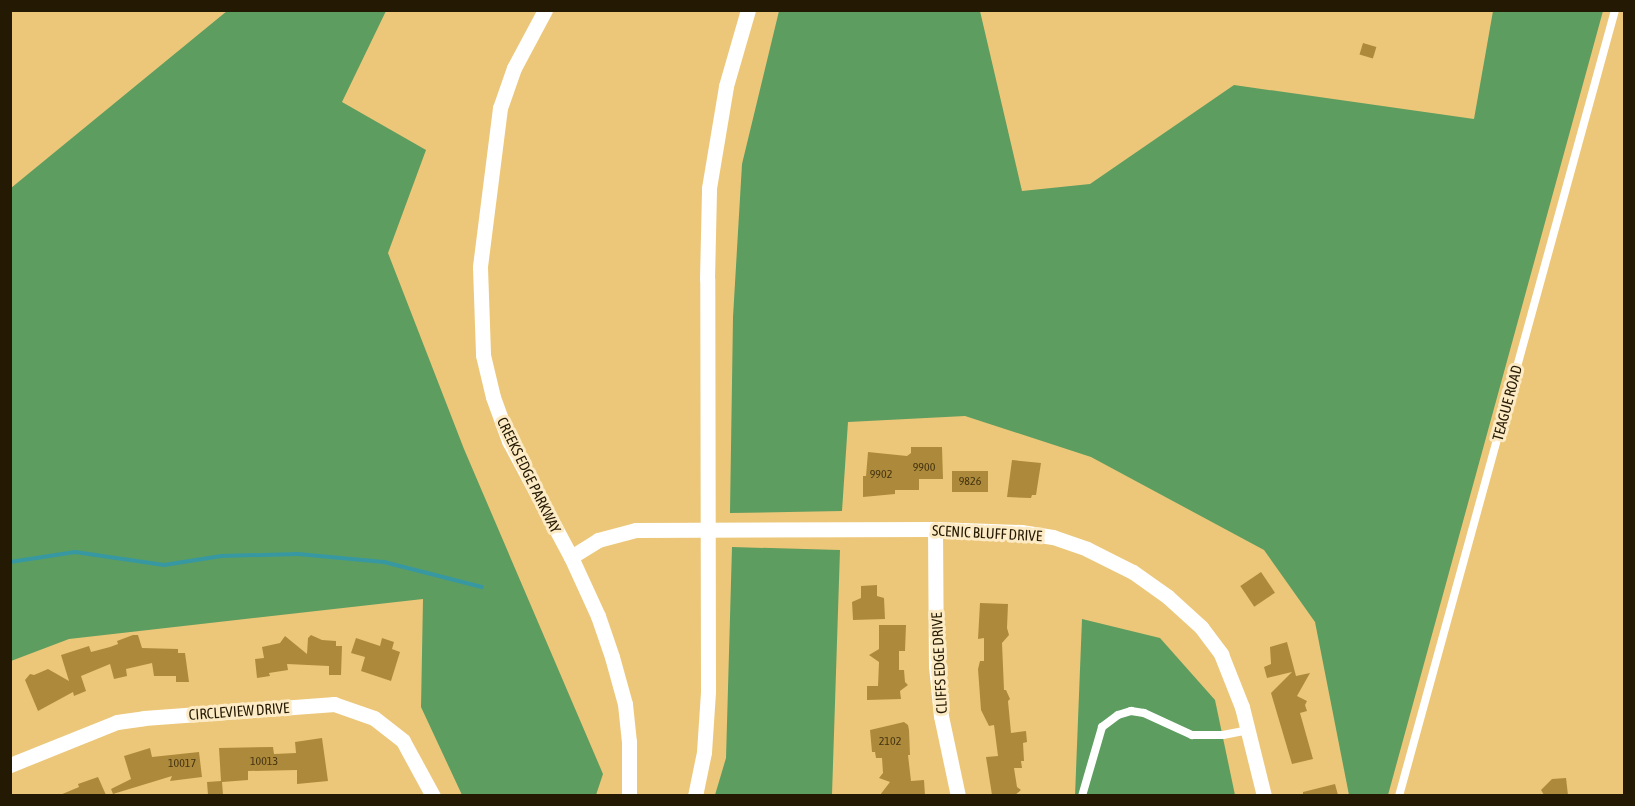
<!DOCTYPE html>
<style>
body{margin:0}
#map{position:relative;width:1635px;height:806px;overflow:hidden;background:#ecc779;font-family:"Asap Condensed",sans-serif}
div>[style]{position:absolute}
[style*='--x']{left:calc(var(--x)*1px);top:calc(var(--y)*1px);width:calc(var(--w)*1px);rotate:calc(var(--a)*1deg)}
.forest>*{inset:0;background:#5d9d60}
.stream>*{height:4px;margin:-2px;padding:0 2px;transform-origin:2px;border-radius:2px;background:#3898a2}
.building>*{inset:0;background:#ad8a3b;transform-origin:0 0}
.service>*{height:8px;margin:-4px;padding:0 4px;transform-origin:4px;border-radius:4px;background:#fff}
.minor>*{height:15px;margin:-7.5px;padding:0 7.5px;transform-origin:7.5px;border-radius:7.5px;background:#fff}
span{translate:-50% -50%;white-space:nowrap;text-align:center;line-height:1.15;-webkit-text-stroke:6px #fdebc5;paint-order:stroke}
.number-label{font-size:12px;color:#463510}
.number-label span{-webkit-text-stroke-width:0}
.street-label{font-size:15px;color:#241902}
.frame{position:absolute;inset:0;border:12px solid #241902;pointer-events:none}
</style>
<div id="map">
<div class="forest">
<div style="clip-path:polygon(227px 11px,386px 11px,342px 102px,426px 150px,388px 253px,464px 449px,603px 774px,596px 795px,462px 795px,421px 707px,423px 599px,69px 639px,11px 661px,11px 188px)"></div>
<div style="clip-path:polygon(779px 11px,980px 11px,1022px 191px,1090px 184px,1234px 85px,1474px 119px,1493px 11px,1603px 11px,1388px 795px,1349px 795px,1315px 622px,1264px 550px,1091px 457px,965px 416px,848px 422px,842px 511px,730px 513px,733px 317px,742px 164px)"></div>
<div style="clip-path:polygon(732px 547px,840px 550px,832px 795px,715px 795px,726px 758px)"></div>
<div style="clip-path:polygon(1082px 619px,1160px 638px,1215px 700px,1235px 795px,1075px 796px)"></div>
</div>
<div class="stream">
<div style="--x:10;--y:562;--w:66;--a:-8.7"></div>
<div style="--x:75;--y:552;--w:90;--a:8.3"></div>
<div style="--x:164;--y:565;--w:58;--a:-9"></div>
<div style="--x:221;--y:556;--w:77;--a:-1.5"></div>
<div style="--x:298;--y:554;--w:86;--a:5.3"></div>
<div style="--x:384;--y:562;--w:101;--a:14.3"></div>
</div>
<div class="building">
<div style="left:1363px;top:43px;width:14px;height:12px;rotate:17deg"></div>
<div style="clip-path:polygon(911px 447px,942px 447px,943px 479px,919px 479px,919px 490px,895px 490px,895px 494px,863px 497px,863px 476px,866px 476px,868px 452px,907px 456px,911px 453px)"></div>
<div style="clip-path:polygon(1012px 460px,1041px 463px,1036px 495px,1032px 495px,1031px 498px,1007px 497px)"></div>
<div style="left:988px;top:471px;width:21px;height:36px;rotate:90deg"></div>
<div style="left:1261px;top:572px;width:25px;height:25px;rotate:56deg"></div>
<div style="clip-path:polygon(877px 585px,877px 596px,884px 598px,885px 619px,853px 620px,852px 602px,861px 598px,861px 586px)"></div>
<div style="clip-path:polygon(980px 603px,1008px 604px,1007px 628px,1009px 635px,1002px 643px,1004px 690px,1006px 690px,1010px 699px,1008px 701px,1011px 733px,1026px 731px,1027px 742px,1023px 743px,1024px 761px,1021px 761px,1022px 768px,1014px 768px,1017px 787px,1021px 790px,1015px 795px,992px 795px,986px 757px,998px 756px,994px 725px,989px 726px,981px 710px,978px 669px,980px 661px,984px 661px,984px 638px,978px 639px)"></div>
<div style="clip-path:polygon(879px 625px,906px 625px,905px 651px,899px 651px,899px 670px,904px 670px,905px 682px,908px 685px,900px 691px,901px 699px,867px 700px,867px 686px,878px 686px,879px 662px,869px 655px,879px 649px)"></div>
<div style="clip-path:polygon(133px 635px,138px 635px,142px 648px,178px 649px,178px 653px,185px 653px,189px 682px,176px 682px,176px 676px,154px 676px,152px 663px,126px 669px,127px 676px,114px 679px,110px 664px,81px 676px,86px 691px,74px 696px,73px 692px,38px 711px,25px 680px,30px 674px,34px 675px,48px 669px,69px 681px,61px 655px,89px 646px,91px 652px,110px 647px,118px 644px,117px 641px)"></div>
<div style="clip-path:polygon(311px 635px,322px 640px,336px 641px,336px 646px,342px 646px,341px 675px,329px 675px,329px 666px,287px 664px,288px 670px,269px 673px,270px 676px,257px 678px,255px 659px,264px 658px,262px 647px,280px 643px,285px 636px,307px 654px,308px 638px)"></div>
<div style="clip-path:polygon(356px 638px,380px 646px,382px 638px,394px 642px,392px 649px,400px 652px,391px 681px,361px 671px,365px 657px,351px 653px)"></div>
<div style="clip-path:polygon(1287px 642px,1296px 676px,1310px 673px,1297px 696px,1307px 701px,1305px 705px,1307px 711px,1300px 713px,1313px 759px,1292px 764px,1271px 693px,1292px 672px,1267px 678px,1264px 667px,1271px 664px,1270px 647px)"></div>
<div style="clip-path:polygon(904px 722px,908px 725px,909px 730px,910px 755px,908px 755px,911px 781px,924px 780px,925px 795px,880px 795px,890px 782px,879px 778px,883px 773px,882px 758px,876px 758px,875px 752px,872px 752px,870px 730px)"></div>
<div style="clip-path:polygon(322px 738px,328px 781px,297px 784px,297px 770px,248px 771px,248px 780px,222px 782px,223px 795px,208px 795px,207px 782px,221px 781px,219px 748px,273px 747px,274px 754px,296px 753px,295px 742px)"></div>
<div style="clip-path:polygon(150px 748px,152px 757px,199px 752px,202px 777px,170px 781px,172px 776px,113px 794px,111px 789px,131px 779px,124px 756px)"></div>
<div style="clip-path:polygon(98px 777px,106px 795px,60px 795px,79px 787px,78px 784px)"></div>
<div style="clip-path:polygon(1566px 778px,1568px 795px,1544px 795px,1541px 790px,1552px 779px)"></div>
<div style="clip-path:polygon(1335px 784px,1338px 795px,1303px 795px,1303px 792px)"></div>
</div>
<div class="service">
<div style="--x:1082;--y:796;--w:72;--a:-73.8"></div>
<div style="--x:1102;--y:727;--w:20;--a:-37"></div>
<div style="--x:1118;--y:715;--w:14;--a:-17"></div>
<div style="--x:1131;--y:711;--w:13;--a:9"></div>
<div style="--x:1144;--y:713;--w:53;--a:24.6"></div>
<div style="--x:1192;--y:735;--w:31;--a:0"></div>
<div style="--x:1223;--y:735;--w:25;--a:-11"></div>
<div style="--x:1399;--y:796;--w:815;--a:-74.63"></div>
</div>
<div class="minor">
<div style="--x:545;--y:10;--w:66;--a:118.1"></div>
<div style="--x:514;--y:68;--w:42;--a:109.3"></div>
<div style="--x:500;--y:108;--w:160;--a:97.2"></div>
<div style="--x:480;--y:267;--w:88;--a:88"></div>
<div style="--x:483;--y:355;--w:43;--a:76.6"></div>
<div style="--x:493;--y:397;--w:47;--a:70"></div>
<div style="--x:509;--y:441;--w:132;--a:61.9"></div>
<div style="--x:571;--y:557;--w:65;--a:65.4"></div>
<div style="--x:598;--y:616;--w:43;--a:71.1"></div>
<div style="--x:612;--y:657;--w:49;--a:74.5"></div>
<div style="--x:625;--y:704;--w:38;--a:84"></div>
<div style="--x:629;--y:742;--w:54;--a:90"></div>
<div style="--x:935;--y:529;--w:137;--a:89.6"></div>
<div style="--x:936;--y:666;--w:50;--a:84.3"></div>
<div style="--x:941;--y:716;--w:82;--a:78"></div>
<div style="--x:571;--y:557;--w:32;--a:-32"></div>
<div style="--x:598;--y:540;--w:39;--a:-15"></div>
<div style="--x:636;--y:530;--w:299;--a:-0.2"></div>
<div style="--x:935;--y:529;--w:86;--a:2"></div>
<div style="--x:1021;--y:532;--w:32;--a:9"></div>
<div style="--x:1053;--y:537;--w:36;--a:19"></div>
<div style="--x:1087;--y:549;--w:51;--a:26.6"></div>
<div style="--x:1133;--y:572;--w:43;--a:35.5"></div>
<div style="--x:1168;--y:597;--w:45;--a:42.3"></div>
<div style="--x:1201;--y:627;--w:34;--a:53"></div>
<div style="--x:1221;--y:654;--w:57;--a:68.4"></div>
<div style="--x:1242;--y:707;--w:92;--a:76.1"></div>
<div style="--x:10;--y:765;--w:115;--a:-21.9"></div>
<div style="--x:117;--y:722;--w:27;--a:-8"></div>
<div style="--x:144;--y:718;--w:191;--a:-4.2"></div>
<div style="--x:334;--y:704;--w:42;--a:19.3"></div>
<div style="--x:374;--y:718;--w:37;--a:38"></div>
<div style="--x:403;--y:741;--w:63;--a:61.4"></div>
<div style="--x:695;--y:796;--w:45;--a:-78.4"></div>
<div style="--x:704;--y:752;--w:61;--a:-86.2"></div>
<div style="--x:708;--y:691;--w:412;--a:-90.1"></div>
<div style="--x:707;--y:279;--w:91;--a:-88.7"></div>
<div style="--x:709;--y:188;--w:103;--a:-80.5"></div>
<div style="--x:726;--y:86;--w:79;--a:-73.9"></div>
</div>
<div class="number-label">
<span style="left:924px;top:468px">9900</span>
<span style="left:881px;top:475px">9902</span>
<span style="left:970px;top:482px">9826</span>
<span style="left:890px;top:742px">2102</span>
<span style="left:264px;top:762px">10013</span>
<span style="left:182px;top:764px">10017</span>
</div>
<div class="street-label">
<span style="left:1507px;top:403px;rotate:-75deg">TEAGUE ROAD</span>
<span style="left:529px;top:475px;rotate:64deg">CREEKS EDGE PARKWAY</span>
<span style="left:987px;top:533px;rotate:3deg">SCENIC BLUFF DRIVE</span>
<span style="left:939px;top:663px;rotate:-93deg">CLIFFS EDGE DRIVE</span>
<span style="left:239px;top:711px;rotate:-4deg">CIRCLEVIEW DRIVE</span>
</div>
<div class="frame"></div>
</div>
